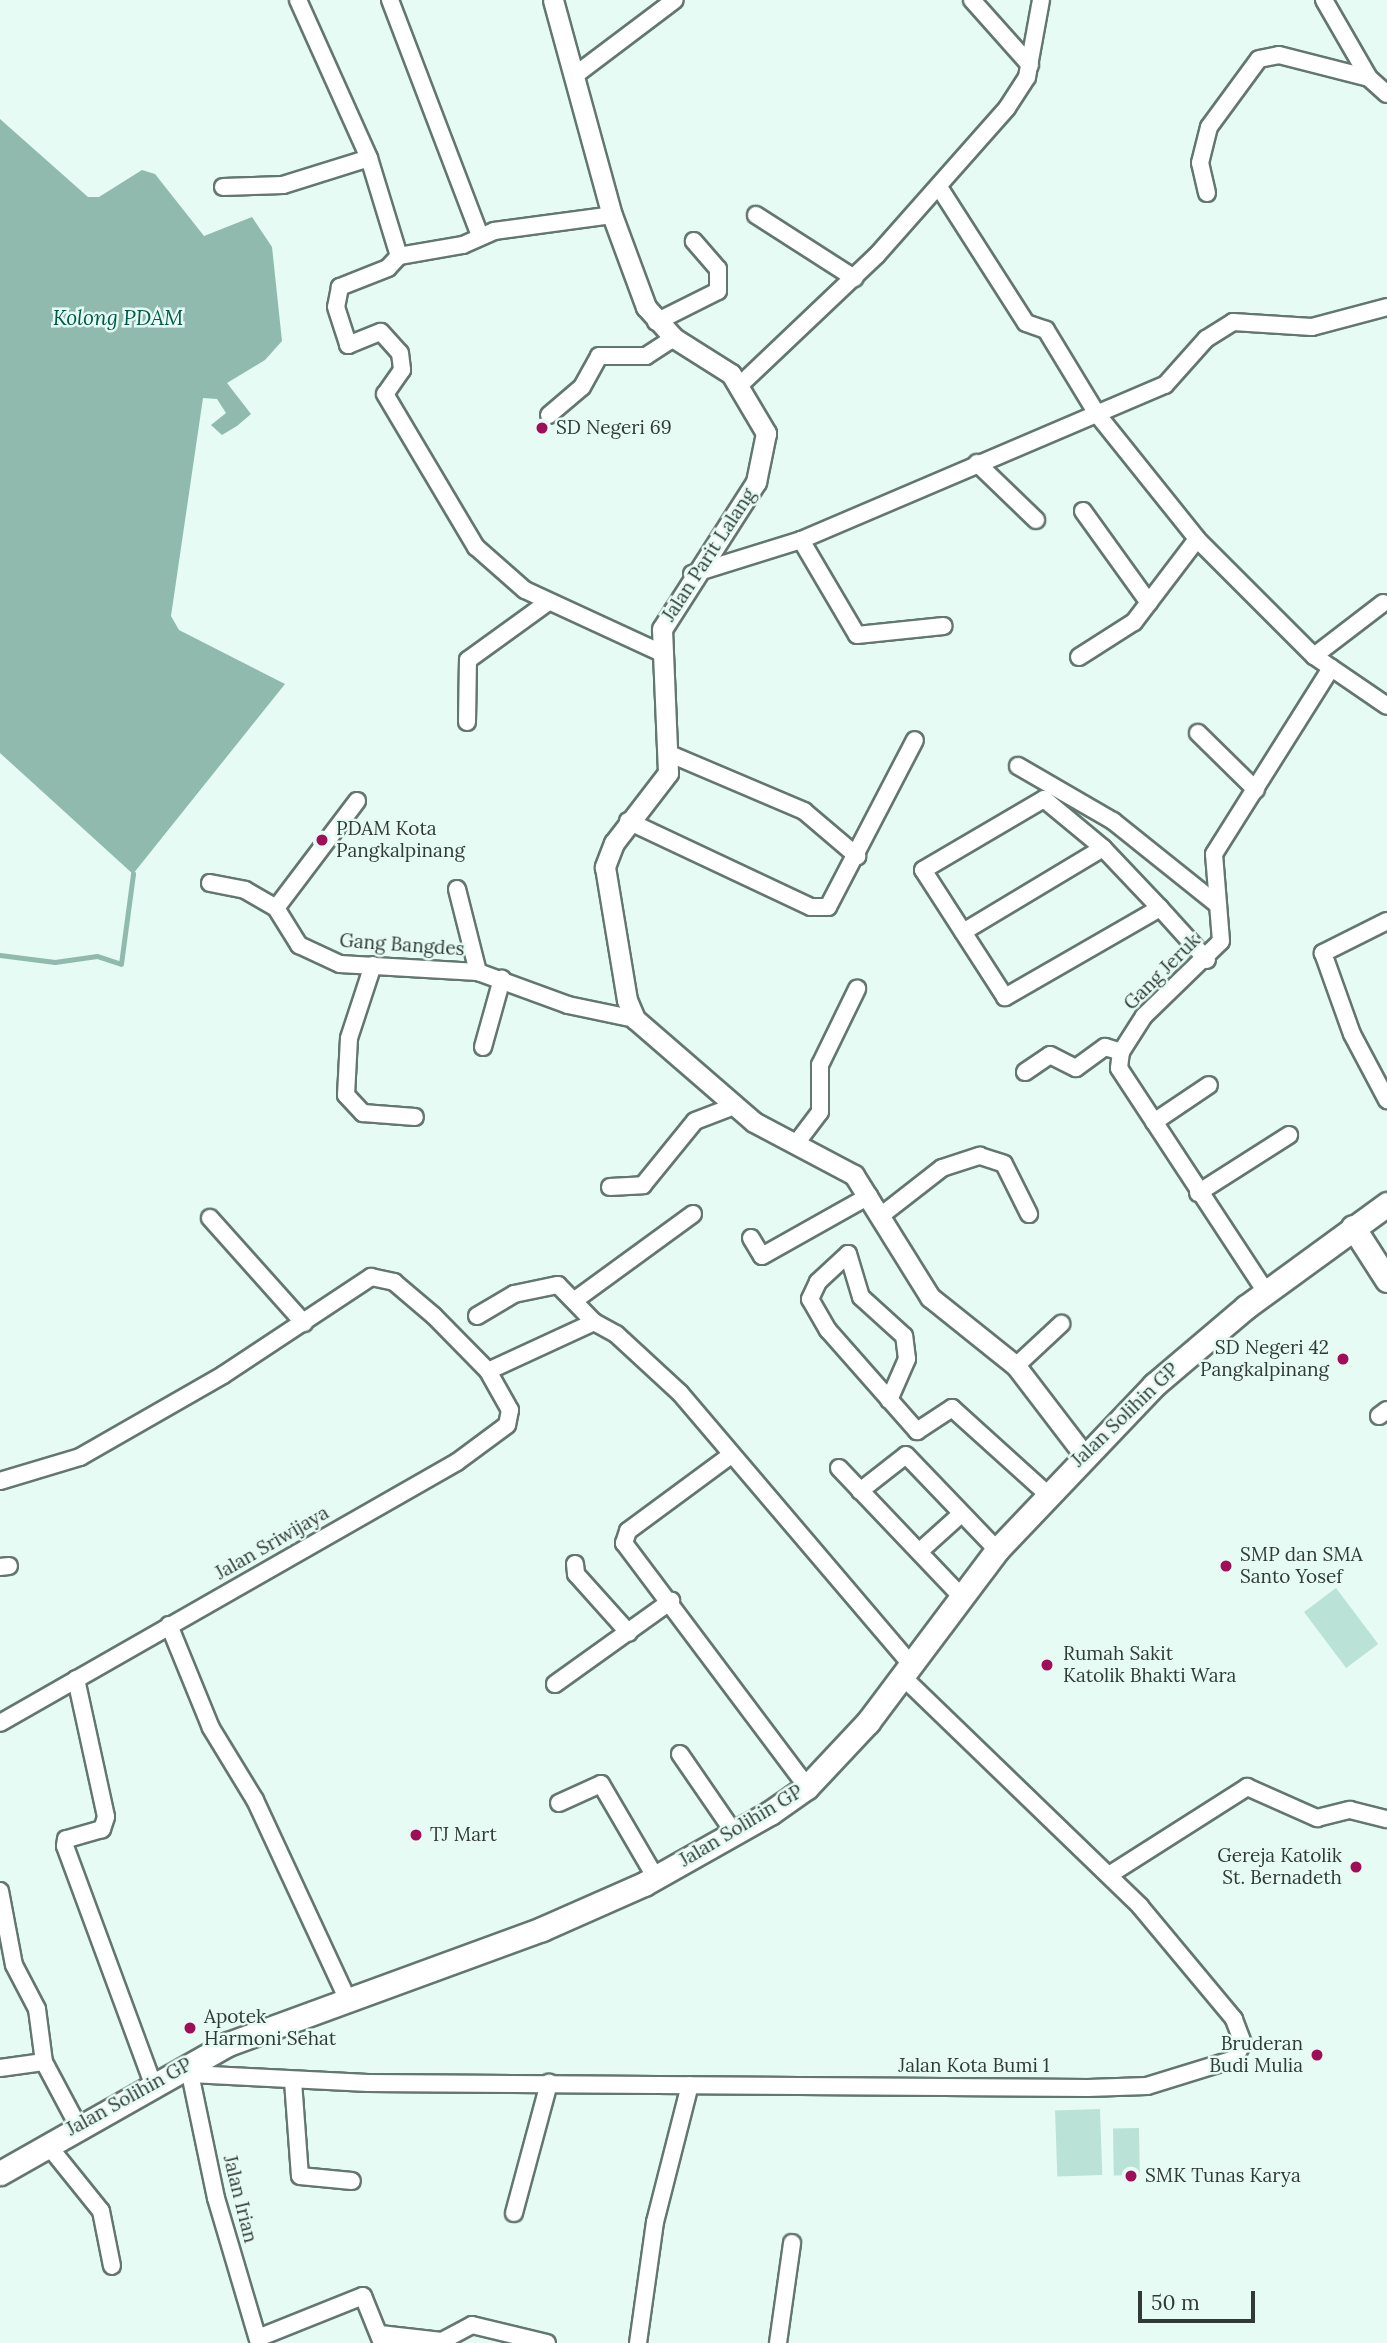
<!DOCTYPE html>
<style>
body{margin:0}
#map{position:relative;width:1387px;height:2343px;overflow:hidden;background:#e5fbf4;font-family:Lora,serif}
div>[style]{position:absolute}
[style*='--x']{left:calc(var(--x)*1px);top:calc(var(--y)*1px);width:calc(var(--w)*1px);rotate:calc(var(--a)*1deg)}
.green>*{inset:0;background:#bbe2d6;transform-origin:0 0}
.water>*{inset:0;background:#91baae}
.stream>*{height:4.5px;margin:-2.25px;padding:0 2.25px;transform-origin:2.25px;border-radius:2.25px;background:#91baae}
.roads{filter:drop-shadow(2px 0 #647671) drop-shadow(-2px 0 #647671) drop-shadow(0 2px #647671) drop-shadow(0 -2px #647671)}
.minor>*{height:16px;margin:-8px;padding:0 8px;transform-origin:8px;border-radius:8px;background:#fff}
.tertiary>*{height:19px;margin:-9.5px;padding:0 9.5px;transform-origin:9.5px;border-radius:9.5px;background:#fff}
.secondary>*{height:23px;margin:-11.5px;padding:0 11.5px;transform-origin:11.5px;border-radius:11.5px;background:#fff}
.dots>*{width:19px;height:19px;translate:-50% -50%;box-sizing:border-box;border:4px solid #e5fbf4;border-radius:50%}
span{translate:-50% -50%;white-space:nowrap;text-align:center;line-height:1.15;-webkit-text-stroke:5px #e5fbf4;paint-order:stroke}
.poi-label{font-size:19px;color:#323a37}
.left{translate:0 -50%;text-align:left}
.right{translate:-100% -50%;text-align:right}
.street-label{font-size:19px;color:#323a37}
.water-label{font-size:21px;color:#005848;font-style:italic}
.scale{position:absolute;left:1138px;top:2291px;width:117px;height:32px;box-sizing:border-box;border:4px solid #323a37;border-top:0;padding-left:9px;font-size:21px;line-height:24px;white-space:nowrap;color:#323a37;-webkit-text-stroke:5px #e5fbf4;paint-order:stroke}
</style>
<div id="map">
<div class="green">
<div style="left:1336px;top:1588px;width:70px;height:40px;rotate:53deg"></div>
<div style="left:1100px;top:2109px;width:66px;height:45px;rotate:88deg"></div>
<div style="left:1139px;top:2128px;width:47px;height:26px;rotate:89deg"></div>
</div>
<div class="water">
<div style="clip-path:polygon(0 119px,88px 197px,99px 197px,142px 170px,155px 174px,204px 236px,252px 217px,272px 247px,282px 341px,265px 360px,227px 383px,251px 414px,237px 426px,222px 435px,211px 425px,226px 413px,217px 399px,203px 398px,171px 616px,179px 630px,285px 684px,133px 874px,0 753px)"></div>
</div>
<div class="stream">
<div style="--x:0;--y:955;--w:55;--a:7.3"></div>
<div style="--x:55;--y:962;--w:42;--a:-8.1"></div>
<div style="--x:97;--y:956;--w:25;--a:18"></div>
<div style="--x:121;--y:964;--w:91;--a:-82.4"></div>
</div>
<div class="roads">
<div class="minor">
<div style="--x:298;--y:0;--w:173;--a:65.8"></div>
<div style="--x:369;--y:158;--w:102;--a:73"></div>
<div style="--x:399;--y:256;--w:65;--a:-9.8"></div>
<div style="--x:463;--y:245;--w:34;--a:-24"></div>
<div style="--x:494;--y:231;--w:119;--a:-7.7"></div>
<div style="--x:390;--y:0;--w:253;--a:69.1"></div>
<div style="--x:972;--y:0;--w:87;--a:48.3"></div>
<div style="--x:1324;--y:0;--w:90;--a:60"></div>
<div style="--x:1369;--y:78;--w:24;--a:42"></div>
<div style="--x:574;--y:76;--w:126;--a:-37"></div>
<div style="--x:223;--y:187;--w:60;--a:-1.9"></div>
<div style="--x:283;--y:185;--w:90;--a:-17.4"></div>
<div style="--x:939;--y:187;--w:161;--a:57.4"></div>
<div style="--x:1026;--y:323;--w:21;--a:19"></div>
<div style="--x:1046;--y:330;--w:98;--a:58.7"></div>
<div style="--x:1097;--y:414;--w:160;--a:51.3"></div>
<div style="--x:1197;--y:539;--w:165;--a:45"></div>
<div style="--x:1314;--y:656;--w:88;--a:34.4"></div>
<div style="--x:1207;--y:193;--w:31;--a:-103"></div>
<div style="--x:1200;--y:163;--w:37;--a:-76"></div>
<div style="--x:1209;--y:127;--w:84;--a:-53.7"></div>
<div style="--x:1259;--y:59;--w:20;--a:-11"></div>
<div style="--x:1279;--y:55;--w:93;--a:14.3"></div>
<div style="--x:756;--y:215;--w:117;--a:32.7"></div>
<div style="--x:399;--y:256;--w:16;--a:133"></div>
<div style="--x:388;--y:268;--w:52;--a:158.4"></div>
<div style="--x:340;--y:287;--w:20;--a:101"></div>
<div style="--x:336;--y:307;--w:40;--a:72"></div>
<div style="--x:348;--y:345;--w:35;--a:-22"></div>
<div style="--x:381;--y:332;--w:28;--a:48"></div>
<div style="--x:400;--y:353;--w:17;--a:83"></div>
<div style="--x:402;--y:370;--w:29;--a:125"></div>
<div style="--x:385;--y:394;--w:178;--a:59.3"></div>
<div style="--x:476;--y:547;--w:65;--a:41.3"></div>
<div style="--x:525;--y:590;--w:148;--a:24.8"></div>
<div style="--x:656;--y:322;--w:69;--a:-26.6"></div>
<div style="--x:718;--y:291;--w:22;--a:-90"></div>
<div style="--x:718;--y:269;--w:37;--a:-131"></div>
<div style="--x:740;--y:385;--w:189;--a:-43.5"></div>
<div style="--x:877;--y:255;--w:196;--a:-48.5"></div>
<div style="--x:1007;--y:108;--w:37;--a:-57"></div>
<div style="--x:1027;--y:77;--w:78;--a:-79.7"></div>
<div style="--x:549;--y:415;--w:43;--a:-40.3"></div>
<div style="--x:582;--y:387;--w:35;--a:-61"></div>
<div style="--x:599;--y:356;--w:47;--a:0"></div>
<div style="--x:646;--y:356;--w:33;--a:-33"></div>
<div style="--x:977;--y:463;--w:82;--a:44"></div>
<div style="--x:1083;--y:511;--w:113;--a:54.3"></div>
<div style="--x:801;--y:540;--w:110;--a:59.5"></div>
<div style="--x:857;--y:635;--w:87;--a:-5.9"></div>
<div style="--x:692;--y:574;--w:114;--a:-17.3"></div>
<div style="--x:801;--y:540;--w:396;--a:-23.1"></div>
<div style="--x:1165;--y:385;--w:62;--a:-48.3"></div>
<div style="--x:1206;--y:339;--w:32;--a:-32"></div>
<div style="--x:1233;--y:322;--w:79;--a:3.6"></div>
<div style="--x:1312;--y:327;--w:78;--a:-14.9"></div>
<div style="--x:1314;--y:656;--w:87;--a:-37.5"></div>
<div style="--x:1079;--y:657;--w:65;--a:-32.5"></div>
<div style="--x:1134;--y:622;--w:104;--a:-52.8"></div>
<div style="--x:467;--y:722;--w:62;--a:-89.1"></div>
<div style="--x:468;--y:660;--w:99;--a:-35.9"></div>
<div style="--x:1198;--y:733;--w:81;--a:44.5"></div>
<div style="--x:670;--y:754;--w:146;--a:23"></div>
<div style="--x:804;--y:811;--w:70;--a:40.3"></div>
<div style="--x:1018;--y:766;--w:110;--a:30.1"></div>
<div style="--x:1113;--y:821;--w:134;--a:38.7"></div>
<div style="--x:357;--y:801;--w:134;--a:127.1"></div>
<div style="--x:276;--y:908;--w:44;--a:58.1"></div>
<div style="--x:299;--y:945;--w:45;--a:24.9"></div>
<div style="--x:340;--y:964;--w:138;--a:3.3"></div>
<div style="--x:478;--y:972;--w:96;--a:20.1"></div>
<div style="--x:568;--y:1005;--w:68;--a:11.8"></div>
<div style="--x:628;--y:821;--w:202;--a:25.2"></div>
<div style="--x:811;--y:907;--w:17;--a:0"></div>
<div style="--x:828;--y:907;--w:188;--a:-62.5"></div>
<div style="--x:210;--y:883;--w:36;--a:11"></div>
<div style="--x:245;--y:890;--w:36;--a:30"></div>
<div style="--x:457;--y:889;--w:86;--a:75.8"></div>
<div style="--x:1160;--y:908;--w:179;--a:150.1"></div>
<div style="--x:1005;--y:997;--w:151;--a:-122.8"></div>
<div style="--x:923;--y:870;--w:140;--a:-30.4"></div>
<div style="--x:1044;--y:799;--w:77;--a:39.7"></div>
<div style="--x:1103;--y:848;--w:83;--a:46.5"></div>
<div style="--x:1160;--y:908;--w:70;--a:47.9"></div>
<div style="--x:1387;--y:921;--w:72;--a:153.4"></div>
<div style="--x:1323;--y:953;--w:86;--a:70.3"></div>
<div style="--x:1352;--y:1034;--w:75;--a:62.1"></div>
<div style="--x:963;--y:932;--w:163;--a:-31"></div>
<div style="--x:373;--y:965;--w:77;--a:108.2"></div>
<div style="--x:349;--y:1038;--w:57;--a:93"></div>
<div style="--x:346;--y:1095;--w:25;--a:47"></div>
<div style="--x:363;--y:1113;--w:52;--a:4.4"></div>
<div style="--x:483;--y:1047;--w:71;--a:-74.4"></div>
<div style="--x:1025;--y:1072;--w:30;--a:-34"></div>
<div style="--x:1050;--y:1055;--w:29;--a:27"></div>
<div style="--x:1076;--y:1068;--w:36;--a:-36"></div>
<div style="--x:1105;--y:1047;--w:17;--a:17"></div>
<div style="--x:1154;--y:1122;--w:66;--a:-33.9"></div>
<div style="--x:795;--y:1145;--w:41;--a:-52.9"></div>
<div style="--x:820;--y:1112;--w:47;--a:-90"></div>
<div style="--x:820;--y:1065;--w:85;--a:-64"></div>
<div style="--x:610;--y:1187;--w:33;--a:-3"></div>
<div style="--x:643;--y:1185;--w:82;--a:-50.9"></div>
<div style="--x:695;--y:1121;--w:42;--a:-21"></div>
<div style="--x:1198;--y:1193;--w:108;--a:-32.5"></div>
<div style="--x:883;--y:1214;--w:75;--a:-37.9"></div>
<div style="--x:942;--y:1168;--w:40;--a:-18"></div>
<div style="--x:980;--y:1156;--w:25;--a:18"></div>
<div style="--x:1004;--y:1164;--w:56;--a:63.4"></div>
<div style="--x:210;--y:1218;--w:141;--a:48.2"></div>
<div style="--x:751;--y:1238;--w:21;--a:59"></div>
<div style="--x:762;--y:1256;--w:123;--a:-29.3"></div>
<div style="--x:1266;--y:1292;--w:268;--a:-123.3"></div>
<div style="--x:1119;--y:1068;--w:16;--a:-83"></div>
<div style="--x:1121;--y:1052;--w:43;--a:-57.4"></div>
<div style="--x:1144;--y:1016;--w:107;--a:-44.2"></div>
<div style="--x:1221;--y:941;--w:87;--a:-94.6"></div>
<div style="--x:1214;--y:854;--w:220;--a:-57.8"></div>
<div style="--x:575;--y:1300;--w:146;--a:-36.1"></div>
<div style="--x:477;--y:1316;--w:43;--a:-30.7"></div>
<div style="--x:514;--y:1294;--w:45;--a:-11.6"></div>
<div style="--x:558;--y:1285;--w:52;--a:45.8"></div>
<div style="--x:1016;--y:1366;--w:62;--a:-43"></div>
<div style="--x:488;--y:1371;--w:117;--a:-24.8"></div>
<div style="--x:594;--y:1322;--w:25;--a:29"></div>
<div style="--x:616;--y:1334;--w:87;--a:42.7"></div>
<div style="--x:680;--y:1393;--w:360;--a:49.6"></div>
<div style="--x:889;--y:1400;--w:45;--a:-66.3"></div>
<div style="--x:907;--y:1359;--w:23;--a:-97"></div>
<div style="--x:904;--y:1336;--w:58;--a:-137.8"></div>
<div style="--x:861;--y:1297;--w:45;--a:-106.8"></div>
<div style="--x:848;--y:1254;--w:41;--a:137"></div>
<div style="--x:818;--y:1282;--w:19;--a:115"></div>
<div style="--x:810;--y:1299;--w:36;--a:60"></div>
<div style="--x:828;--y:1330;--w:135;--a:48.6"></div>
<div style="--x:917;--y:1431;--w:42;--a:-33.3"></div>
<div style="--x:952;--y:1408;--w:127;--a:42.1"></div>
<div style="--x:1379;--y:1416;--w:10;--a:-37"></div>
<div style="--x:731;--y:1455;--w:128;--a:143.6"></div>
<div style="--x:628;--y:1531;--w:13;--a:108"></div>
<div style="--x:624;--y:1543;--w:305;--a:53.1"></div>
<div style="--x:839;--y:1468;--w:178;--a:46.4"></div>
<div style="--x:0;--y:1481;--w:84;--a:-16.7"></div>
<div style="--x:80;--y:1457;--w:165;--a:-29.8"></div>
<div style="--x:223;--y:1375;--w:178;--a:-33.5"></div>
<div style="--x:371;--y:1277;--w:24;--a:12"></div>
<div style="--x:394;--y:1282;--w:52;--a:40.4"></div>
<div style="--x:434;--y:1316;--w:77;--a:45.5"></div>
<div style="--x:488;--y:1371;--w:45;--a:60.6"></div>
<div style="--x:510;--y:1410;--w:15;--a:101"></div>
<div style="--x:507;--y:1425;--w:62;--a:143.5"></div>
<div style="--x:457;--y:1462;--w:526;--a:150.27"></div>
<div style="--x:860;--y:1491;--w:58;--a:-38"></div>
<div style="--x:906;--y:1455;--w:132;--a:46.2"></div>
<div style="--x:920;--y:1551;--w:54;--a:-42"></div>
<div style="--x:575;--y:1564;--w:10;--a:84"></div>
<div style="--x:576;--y:1574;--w:79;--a:48.1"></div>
<div style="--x:0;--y:1567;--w:9;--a:-6"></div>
<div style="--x:169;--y:1625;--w:111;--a:67.8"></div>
<div style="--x:211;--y:1728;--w:84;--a:58.6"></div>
<div style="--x:255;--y:1800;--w:221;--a:65.1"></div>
<div style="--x:76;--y:1679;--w:141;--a:77.7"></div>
<div style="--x:106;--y:1817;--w:13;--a:108"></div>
<div style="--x:102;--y:1829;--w:37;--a:164"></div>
<div style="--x:66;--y:1839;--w:7;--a:98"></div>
<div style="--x:65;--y:1846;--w:251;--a:69.7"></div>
<div style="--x:555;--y:1684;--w:143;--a:-35.6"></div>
<div style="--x:680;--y:1754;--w:97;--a:55.5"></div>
<div style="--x:559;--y:1803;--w:46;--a:-24.3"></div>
<div style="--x:601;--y:1784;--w:109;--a:59.7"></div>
<div style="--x:1109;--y:1875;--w:164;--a:-32.5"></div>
<div style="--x:1247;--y:1787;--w:77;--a:23.9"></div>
<div style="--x:1317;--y:1818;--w:34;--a:-14"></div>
<div style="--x:1350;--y:1810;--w:38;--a:14"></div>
<div style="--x:0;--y:1891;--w:75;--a:79.3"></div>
<div style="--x:14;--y:1965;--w:50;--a:62.4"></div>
<div style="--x:37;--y:2009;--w:53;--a:82.5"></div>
<div style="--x:44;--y:2062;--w:70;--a:62"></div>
<div style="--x:188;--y:2064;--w:137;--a:78.2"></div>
<div style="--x:216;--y:2198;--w:151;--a:73.5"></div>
<div style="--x:0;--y:2068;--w:44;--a:-7.8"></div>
<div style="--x:190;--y:2074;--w:178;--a:2.9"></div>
<div style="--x:368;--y:2083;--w:720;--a:0.4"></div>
<div style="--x:1088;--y:2088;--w:59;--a:-1.9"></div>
<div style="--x:1147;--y:2086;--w:91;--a:-17.2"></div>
<div style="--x:1234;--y:2059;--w:18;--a:-61"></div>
<div style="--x:1243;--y:2043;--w:26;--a:-111"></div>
<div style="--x:1234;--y:2019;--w:147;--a:-129.8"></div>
<div style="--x:1140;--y:1906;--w:328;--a:-136"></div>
<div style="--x:293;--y:2081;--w:95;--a:85.8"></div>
<div style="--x:300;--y:2176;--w:52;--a:5.5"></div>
<div style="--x:47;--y:2144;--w:86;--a:51.1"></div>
<div style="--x:101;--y:2211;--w:56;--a:78.7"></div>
<div style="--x:514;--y:2213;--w:135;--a:-74.9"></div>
<div style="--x:380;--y:2334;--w:62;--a:6.4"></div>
<div style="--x:442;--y:2341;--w:34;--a:-28"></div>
<div style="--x:472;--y:2325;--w:77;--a:13.5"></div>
<div style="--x:258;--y:2338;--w:113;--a:-21.8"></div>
<div style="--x:363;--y:2296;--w:51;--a:68"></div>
<div style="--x:638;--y:2343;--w:122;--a:-82"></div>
<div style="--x:655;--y:2222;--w:141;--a:-75.7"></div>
<div style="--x:778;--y:2343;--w:101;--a:-82"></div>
</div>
<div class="tertiary">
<div style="--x:553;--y:0;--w:223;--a:74.7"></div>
<div style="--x:612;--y:215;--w:98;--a:69.7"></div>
<div style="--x:646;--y:307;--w:42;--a:47.9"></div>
<div style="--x:674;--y:338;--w:67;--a:32.3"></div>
<div style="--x:731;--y:374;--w:69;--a:59.3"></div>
<div style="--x:766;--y:433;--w:50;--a:101.5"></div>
<div style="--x:756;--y:482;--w:174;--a:122.6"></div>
<div style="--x:662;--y:629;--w:144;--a:87.6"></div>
<div style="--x:668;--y:773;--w:88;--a:127.6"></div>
<div style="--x:614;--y:843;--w:26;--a:111"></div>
<div style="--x:605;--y:867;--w:135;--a:80.6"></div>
<div style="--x:627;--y:1000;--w:21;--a:67"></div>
<div style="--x:635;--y:1019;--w:157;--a:40.9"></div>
<div style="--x:754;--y:1122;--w:113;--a:27.9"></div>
<div style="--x:854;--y:1175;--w:144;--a:58.1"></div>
<div style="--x:930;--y:1297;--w:110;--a:38.7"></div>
<div style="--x:1016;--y:1366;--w:112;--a:52.6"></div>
</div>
<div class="secondary">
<div style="--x:1353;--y:1227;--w:63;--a:57.3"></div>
<div style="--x:0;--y:2173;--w:262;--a:-29.5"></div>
<div style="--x:228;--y:2044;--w:334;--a:-20.1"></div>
<div style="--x:542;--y:1929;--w:111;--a:-23.8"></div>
<div style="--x:644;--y:1884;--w:145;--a:-29.4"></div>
<div style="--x:770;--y:1813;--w:45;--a:-35.1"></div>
<div style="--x:807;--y:1787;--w:89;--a:-46.8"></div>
<div style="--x:868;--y:1722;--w:215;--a:-53.1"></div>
<div style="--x:997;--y:1550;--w:228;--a:-46.4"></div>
<div style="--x:1154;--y:1385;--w:121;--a:-40.3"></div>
<div style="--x:1246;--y:1307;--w:175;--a:-36.1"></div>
</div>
</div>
<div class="dots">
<div style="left:542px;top:428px;background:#9f0e57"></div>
<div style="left:322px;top:840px;background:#9f0e57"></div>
<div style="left:1343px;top:1359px;background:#9f0e57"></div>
<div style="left:1226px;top:1566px;background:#9f0e57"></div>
<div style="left:1047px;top:1665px;background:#9f0e57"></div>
<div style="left:416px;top:1835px;background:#9f0e57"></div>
<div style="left:1356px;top:1867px;background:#9f0e57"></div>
<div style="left:190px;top:2028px;background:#9f0e57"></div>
<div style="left:1317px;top:2055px;background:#9f0e57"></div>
<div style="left:1131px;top:2176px;background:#9f0e57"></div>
</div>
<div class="poi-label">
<span class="left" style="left:556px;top:428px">SD Negeri 69</span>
<span class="left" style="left:336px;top:840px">PDAM Kota<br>Pangkalpinang</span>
<span class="right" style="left:1329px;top:1359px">SD Negeri 42<br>Pangkalpinang</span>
<span class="left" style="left:1240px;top:1566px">SMP dan SMA<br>Santo Yosef</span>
<span class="left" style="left:1063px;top:1665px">Rumah Sakit<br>Katolik Bhakti Wara</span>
<span class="left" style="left:430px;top:1835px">TJ Mart</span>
<span class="right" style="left:1342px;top:1867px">Gereja Katolik<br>St. Bernadeth</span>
<span class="left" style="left:204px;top:2028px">Apotek<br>Harmoni Sehat</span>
<span class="right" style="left:1303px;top:2055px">Bruderan<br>Budi Mulia</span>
<span class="left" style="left:1145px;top:2176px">SMK Tunas Karya</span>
</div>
<div class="street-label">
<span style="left:709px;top:555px;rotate:-57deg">Jalan Parit Lalang</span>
<span style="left:402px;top:945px;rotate:4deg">Gang Bangdes</span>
<span style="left:1162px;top:972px;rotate:-45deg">Gang Jeruk</span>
<span style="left:1125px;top:1415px;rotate:-44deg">Jalan Solihin GP</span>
<span style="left:272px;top:1543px;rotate:-30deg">Jalan Sriwijaya</span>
<span style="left:741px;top:1826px;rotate:-31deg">Jalan Solihin GP</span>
<span style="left:974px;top:2066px">Jalan Kota Bumi 1</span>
<span style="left:129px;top:2097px;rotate:-29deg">Jalan Solihin GP</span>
<span style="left:240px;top:2199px;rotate:76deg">Jalan Irian</span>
</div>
<div class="water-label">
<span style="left:118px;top:318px">Kolong PDAM</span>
</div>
<div class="scale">50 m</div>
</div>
